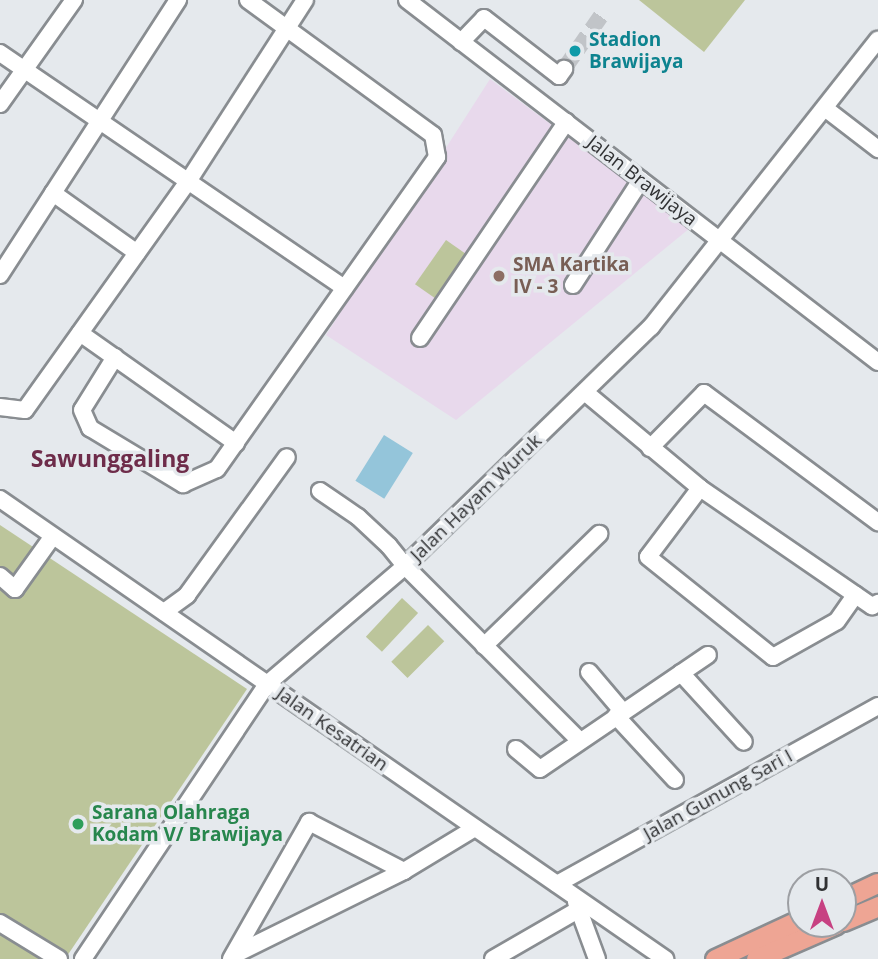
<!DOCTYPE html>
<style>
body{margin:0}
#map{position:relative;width:878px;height:959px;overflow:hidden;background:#e5e9ed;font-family:"Open Sans",sans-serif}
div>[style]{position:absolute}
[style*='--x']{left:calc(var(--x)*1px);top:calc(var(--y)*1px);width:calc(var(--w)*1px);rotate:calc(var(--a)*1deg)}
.education>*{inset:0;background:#e8d9ec}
.green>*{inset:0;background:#bcc59b;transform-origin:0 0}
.water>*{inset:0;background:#94c5da;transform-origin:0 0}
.minor-tunnel>*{height:16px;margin-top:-8px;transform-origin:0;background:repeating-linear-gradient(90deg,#c1c4c8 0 16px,transparent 0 24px)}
.roads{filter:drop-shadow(2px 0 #898d91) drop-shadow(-2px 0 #898d91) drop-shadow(0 2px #898d91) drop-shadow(0 -2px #898d91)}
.minor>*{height:16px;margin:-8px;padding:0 8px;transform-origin:8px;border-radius:8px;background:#fff}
.major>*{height:19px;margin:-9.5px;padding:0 9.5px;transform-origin:9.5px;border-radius:9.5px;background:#eea594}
.dots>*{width:19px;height:19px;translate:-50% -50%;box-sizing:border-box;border:4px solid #e5e9ed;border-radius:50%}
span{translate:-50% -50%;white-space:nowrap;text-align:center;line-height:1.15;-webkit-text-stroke:7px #e5e9ed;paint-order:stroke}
.culture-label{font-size:19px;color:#0d838f;font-weight:700}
.left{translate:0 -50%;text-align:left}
.street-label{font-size:19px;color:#303133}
.education-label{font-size:19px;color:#785e54;font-weight:700}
.leisure-label{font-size:19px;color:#27864d;font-weight:700}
.quarter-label{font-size:23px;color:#6e2c4a;font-weight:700}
.north{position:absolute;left:787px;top:868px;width:70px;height:70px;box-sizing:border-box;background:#e5e9ed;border:2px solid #9d9fa3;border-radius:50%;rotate:0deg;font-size:19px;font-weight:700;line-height:28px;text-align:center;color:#303133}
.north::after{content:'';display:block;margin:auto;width:24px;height:32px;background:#c74182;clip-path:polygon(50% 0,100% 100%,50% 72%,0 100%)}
</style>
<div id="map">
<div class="education">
<div style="clip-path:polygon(490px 79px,690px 228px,456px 420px,326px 335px)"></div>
</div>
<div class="green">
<div style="clip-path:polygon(639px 0,745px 0,704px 52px)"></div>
<div style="left:446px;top:240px;width:32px;height:54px;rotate:35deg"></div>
<div style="clip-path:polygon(0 525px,247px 689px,65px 959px,0 959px)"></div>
<div style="left:402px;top:598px;width:22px;height:53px;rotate:43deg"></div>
<div style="left:428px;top:625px;width:23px;height:52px;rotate:45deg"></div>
</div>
<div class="water">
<div style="left:384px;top:435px;width:34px;height:54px;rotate:32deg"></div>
</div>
<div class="minor-tunnel">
<div style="--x:564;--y:69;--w:65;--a:-55.1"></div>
</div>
<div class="roads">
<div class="minor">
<div style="--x:407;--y:0;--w:594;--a:37.55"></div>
<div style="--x:461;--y:42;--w:33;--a:-46"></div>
<div style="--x:484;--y:18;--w:95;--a:37.7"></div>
<div style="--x:559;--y:76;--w:9;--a:-54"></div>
<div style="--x:0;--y:53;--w:417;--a:34.3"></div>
<div style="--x:0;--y:104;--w:128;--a:-54.6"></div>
<div style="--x:826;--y:109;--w:66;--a:37.6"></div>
<div style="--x:53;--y:193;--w:103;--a:35.5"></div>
<div style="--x:0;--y:275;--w:328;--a:-57.1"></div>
<div style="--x:573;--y:285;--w:125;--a:-57.1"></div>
<div style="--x:80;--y:333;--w:191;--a:35.2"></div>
<div style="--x:420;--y:338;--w:261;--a:-55.9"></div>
<div style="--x:115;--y:357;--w:62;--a:121.9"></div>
<div style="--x:82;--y:410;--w:20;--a:66"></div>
<div style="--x:90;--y:428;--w:109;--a:31.1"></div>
<div style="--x:183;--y:484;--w:37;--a:-24"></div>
<div style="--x:217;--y:469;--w:382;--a:-54.8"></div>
<div style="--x:437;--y:157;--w:22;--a:-100"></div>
<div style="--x:433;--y:135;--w:229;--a:-143.9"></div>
<div style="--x:586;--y:393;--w:148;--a:39.8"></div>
<div style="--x:700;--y:488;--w:209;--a:34.5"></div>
<div style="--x:872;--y:606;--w:7;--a:-27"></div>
<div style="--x:0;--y:407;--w:25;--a:7"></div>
<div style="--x:25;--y:410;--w:282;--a:-54.5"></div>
<div style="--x:189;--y:180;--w:214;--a:-57.2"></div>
<div style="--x:650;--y:448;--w:77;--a:-45.5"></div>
<div style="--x:704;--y:393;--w:217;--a:36.6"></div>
<div style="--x:700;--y:488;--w:86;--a:127"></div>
<div style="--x:648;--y:557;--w:160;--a:38.7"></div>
<div style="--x:773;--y:657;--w:73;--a:-29.4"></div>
<div style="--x:837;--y:621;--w:32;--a:-55"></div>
<div style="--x:320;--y:491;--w:46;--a:34.4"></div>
<div style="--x:358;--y:517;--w:42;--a:43.1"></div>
<div style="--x:389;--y:546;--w:26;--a:51"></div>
<div style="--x:405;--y:566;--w:246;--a:45"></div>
<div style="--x:0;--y:499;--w:809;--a:34.67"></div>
<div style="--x:0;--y:576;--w:20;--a:41"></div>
<div style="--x:15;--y:589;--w:65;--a:-54.4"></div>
<div style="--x:164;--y:612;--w:29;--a:-36"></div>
<div style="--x:187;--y:595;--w:170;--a:-54.1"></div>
<div style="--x:484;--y:646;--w:161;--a:-44.2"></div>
<div style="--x:589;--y:672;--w:52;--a:49.6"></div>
<div style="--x:681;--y:673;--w:93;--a:47.6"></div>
<div style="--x:616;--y:716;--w:87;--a:47.3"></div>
<div style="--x:516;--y:749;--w:31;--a:40"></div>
<div style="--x:540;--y:769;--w:203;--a:-34.2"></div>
<div style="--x:557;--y:884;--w:367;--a:-29"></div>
<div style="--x:576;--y:902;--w:61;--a:69.8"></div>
<div style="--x:0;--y:923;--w:69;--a:31.4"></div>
<div style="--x:234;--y:955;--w:190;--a:-26.3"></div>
<div style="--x:83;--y:959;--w:331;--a:-56.2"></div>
<div style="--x:267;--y:684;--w:182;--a:-40.5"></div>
<div style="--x:405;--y:566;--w:343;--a:-44.2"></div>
<div style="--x:651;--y:327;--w:366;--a:-51.7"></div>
<div style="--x:231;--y:959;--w:158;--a:-60.3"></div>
<div style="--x:309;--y:822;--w:107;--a:27.3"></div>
<div style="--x:404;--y:871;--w:83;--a:-31.2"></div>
<div style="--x:493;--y:959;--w:98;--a:-30"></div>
</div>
<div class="major">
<div style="--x:843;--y:899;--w:38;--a:-25"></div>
<div style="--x:843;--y:921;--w:38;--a:-23"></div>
<div style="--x:715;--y:959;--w:95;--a:-24.9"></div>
<div style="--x:756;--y:959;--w:87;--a:-23.6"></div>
</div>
</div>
<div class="dots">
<div style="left:575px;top:51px;background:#0f9aa8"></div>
<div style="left:499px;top:276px;background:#8d6e63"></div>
<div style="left:78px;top:824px;background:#2e9e5b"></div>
</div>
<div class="culture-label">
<span class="left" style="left:589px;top:51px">Stadion<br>Brawijaya</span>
</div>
<div class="street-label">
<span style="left:642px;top:181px;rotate:38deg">Jalan Brawijaya</span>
<span style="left:476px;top:498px;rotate:-44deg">Jalan Hayam Wuruk</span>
<span style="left:332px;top:729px;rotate:35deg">Jalan Kesatrian</span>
<span style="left:718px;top:795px;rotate:-29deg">Jalan Gunung Sari I</span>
</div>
<div class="education-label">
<span class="left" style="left:513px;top:276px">SMA Kartika<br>IV - 3</span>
</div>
<div class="leisure-label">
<span class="left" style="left:92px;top:824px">Sarana Olahraga<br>Kodam V/ Brawijaya</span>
</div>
<div class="quarter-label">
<span style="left:110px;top:458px">Sawunggaling</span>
</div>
<div class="north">U</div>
</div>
